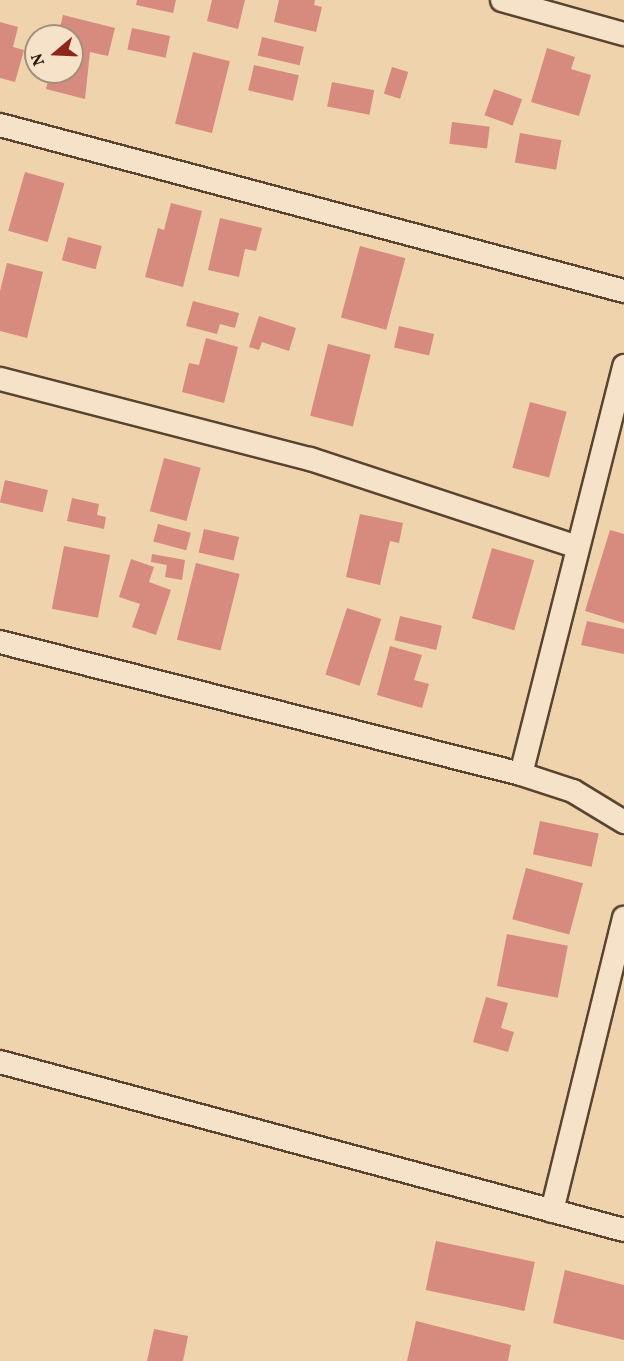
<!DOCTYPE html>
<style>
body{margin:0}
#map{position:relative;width:624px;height:1361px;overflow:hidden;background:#efd3ac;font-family:Vollkorn,serif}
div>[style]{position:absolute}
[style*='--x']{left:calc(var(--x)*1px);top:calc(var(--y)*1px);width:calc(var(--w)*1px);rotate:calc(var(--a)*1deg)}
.building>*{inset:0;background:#d78b7f;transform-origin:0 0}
.roads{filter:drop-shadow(2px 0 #5a4430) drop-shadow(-2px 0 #5a4430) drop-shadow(0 2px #5a4430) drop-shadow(0 -2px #5a4430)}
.minor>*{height:22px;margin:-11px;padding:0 11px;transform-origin:11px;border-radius:11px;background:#f5e2c9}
span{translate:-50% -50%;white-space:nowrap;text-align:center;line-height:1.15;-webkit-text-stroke:5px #f5e2c9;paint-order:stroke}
.north{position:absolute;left:24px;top:24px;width:60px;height:60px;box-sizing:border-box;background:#f5e2c9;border:2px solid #a3907b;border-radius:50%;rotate:251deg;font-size:16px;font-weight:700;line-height:24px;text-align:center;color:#281507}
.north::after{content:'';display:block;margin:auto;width:21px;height:27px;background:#8f2418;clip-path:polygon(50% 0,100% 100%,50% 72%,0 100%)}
</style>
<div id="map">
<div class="building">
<div style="clip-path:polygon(137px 0,176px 0,173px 13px,136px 5px)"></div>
<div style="clip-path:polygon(212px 0,245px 0,238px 29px,207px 21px)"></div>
<div style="clip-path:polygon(279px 0,315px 0,314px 5px,322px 7px,316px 32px,274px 22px)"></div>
<div style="clip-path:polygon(63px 15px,115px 28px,108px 56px,90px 52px,85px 99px,46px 89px,50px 72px,72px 72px,72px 36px,58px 36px)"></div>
<div style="clip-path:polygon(0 22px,18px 27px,13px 47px,24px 50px,15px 82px,0 78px)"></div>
<div style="left:132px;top:28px;width:39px;height:22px;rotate:12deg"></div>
<div style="left:262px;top:37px;width:43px;height:19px;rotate:13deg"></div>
<div style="clip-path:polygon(547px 48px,575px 57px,571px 69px,591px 75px,579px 116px,531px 102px)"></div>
<div style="left:193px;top:52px;width:38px;height:74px;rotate:14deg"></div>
<div style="left:254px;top:65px;width:46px;height:26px;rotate:13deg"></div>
<div style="left:392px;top:67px;width:17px;height:28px;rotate:17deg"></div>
<div style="left:332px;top:82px;width:43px;height:25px;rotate:11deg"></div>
<div style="left:494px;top:89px;width:30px;height:28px;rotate:20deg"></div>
<div style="left:452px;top:122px;width:38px;height:22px;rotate:7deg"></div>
<div style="left:520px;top:133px;width:42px;height:30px;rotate:10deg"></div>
<div style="left:25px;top:172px;width:41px;height:61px;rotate:16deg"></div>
<div style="clip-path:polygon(171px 203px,202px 211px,183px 287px,145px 277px,158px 228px,164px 230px)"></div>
<div style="clip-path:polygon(220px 218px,262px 228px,256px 251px,245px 249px,239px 277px,208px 270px)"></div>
<div style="left:68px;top:237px;width:35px;height:24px;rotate:15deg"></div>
<div style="left:360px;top:246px;width:47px;height:74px;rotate:15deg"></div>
<div style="clip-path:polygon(7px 263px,43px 272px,27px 338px,0 331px,0 291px)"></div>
<div style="clip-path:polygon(193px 301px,239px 313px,235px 328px,220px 324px,217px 334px,186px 326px)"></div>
<div style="clip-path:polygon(259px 316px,296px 328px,289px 351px,262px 342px,259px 350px,249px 347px)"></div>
<div style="left:399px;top:326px;width:36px;height:22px;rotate:13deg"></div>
<div style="clip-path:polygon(206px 338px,238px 347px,224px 403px,182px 392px,189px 363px,199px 365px)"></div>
<div style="left:328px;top:344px;width:44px;height:74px;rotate:14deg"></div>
<div style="left:530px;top:402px;width:38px;height:68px;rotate:15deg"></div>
<div style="left:164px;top:458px;width:38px;height:55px;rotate:15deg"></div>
<div style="left:5px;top:480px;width:44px;height:23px;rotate:13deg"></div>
<div style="clip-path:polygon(72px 498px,99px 504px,97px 515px,106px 517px,104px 529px,67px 521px)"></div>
<div style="clip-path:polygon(360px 514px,403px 523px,399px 543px,390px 541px,380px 585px,346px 577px)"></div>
<div style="left:158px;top:524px;width:34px;height:18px;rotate:15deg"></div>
<div style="left:204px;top:529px;width:36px;height:24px;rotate:13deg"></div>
<div style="clip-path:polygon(610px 530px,624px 534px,624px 623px,585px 611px)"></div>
<div style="left:64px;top:546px;width:47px;height:64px;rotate:11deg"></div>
<div style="left:492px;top:548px;width:44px;height:73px;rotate:16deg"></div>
<div style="clip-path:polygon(152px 554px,185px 560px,182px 580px,165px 577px,167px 565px,151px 562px)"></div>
<div style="clip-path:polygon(131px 559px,154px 567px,149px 582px,171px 590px,156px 635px,132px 627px,140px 604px,119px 597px)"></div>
<div style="left:196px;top:563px;width:45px;height:79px;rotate:14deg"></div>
<div style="left:347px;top:608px;width:36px;height:70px;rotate:18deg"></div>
<div style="left:400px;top:616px;width:43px;height:25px;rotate:13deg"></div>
<div style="clip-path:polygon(587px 621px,624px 629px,624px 654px,581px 645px)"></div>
<div style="clip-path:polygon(390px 646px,422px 655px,414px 680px,429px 684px,422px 708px,377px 695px)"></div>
<div style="left:540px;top:821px;width:60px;height:34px;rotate:12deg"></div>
<div style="left:526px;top:868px;width:59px;height:53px;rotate:15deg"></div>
<div style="left:507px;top:934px;width:62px;height:53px;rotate:11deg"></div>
<div style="clip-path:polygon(486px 997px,508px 1003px,501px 1028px,514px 1032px,508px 1052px,473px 1042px)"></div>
<div style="left:436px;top:1241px;width:101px;height:50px;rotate:12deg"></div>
<div style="clip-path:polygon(565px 1270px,624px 1285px,624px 1340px,553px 1323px)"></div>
<div style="clip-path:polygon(416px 1321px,511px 1345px,508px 1361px,407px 1361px)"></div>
<div style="clip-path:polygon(154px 1329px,188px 1336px,183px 1361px,147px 1361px)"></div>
</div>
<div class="roads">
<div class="minor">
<div style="--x:502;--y:0;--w:127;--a:15.6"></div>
<div style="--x:0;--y:125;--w:646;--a:14.9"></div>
<div style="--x:0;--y:379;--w:320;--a:14.5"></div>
<div style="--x:310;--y:459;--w:279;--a:18.2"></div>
<div style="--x:0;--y:642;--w:537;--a:14.22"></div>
<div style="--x:521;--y:774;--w:55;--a:18.1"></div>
<div style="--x:573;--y:791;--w:60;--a:31.3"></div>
<div style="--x:521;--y:774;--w:421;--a:-75.8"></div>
<div style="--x:0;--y:1062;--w:646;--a:15.07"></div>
<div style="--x:552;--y:1211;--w:302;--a:-76.2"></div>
</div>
</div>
<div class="north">N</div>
</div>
